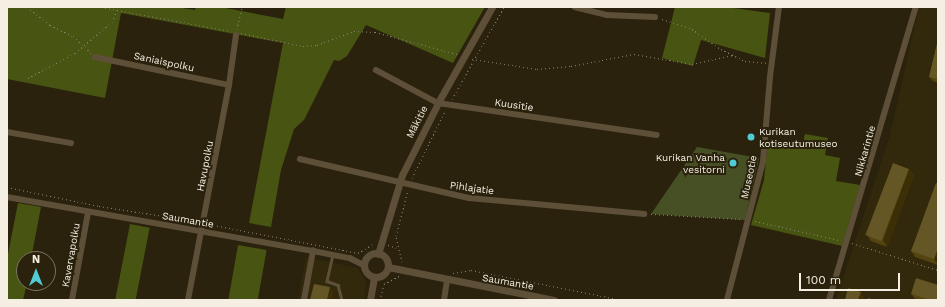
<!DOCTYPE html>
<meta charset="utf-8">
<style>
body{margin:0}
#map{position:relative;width:945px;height:307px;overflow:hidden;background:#2a220d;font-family:"Work Sans",sans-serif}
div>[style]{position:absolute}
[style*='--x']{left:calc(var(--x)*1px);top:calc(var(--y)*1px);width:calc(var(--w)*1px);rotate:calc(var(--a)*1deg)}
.built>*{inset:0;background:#32280b}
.green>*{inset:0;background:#475025}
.forest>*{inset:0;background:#485411;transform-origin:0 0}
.path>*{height:1px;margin-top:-0.5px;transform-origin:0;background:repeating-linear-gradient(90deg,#8a8372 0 1px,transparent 0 4px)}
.service>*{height:2.5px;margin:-1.25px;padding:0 1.25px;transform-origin:1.25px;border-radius:1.25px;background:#5e4f38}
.minor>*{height:5.5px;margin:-2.75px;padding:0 2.75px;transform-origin:2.75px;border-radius:2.75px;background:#5e4f38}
.tertiary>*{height:7px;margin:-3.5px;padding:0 3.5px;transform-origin:3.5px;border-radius:3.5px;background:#5e4f38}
.tertiary>.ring{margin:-3.5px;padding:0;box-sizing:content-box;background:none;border:7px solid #5e4f38;border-radius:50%}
.wall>*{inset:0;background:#544410}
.shaded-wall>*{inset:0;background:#3c2f05}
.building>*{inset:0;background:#655626;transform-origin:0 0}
.dots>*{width:11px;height:11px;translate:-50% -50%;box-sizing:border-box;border:2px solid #2a220d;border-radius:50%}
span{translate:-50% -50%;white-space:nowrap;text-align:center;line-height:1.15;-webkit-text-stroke:4px #2a220d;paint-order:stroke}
.street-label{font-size:10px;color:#f4efe2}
.poi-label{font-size:10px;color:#f4efe2}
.left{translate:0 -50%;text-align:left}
.right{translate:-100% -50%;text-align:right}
.frame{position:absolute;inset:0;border:8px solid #f4efe2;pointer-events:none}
.north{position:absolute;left:16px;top:251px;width:40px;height:40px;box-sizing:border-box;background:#2a220d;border:1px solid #7b7462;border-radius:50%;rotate:0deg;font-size:11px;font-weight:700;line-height:16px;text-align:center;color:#f4efe2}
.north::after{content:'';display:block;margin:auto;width:14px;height:18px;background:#51ccd3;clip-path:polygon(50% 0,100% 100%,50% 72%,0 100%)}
.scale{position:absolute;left:799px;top:273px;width:101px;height:18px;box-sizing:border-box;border:2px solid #f4efe2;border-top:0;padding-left:5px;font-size:12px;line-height:14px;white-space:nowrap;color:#f4efe2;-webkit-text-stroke:3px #2a220d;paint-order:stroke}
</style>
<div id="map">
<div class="built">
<div style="clip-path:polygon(919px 7px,938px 7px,938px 300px,836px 300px,890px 135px)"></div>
<div style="clip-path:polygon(306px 257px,358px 268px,366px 281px,364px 300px,298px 300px)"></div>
</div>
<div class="green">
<div style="clip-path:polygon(697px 147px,759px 158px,745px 220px,651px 214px)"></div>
</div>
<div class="forest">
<div style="clip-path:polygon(7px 7px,176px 7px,195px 10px,196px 7px,220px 7px,283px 19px,286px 7px,485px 7px,453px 63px,366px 25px,347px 56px,339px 61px,334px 60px,304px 120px,294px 129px,281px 170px,271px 227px,249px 223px,283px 43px,121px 13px,105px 98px,7px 79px)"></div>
<div style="clip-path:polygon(675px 7px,726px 7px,770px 13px,765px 58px,701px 40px,693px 66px,662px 58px)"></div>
<div style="clip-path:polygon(805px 134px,828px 138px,825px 155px,840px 158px,836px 181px,860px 185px,842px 246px,751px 225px,764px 180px,768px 140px,802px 146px)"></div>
<div style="clip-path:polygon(18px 203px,41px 207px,31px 259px,24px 259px,24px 283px,27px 283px,23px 300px,7px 300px,7px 259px)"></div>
<div style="left:130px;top:224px;width:20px;height:77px;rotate:11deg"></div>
<div style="left:238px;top:245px;width:29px;height:56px;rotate:10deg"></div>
</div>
<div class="path">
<div style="--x:27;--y:7;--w:29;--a:38"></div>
<div style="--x:50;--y:25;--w:25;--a:26"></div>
<div style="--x:73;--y:36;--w:25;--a:43"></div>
<div style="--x:101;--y:7;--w:131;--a:10.5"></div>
<div style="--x:662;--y:19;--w:32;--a:18"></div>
<div style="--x:692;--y:29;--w:35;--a:35"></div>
<div style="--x:721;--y:49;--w:27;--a:27"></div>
<div style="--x:745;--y:61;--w:21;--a:5"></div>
<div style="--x:237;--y:29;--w:23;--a:-77"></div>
<div style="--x:241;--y:33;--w:63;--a:11.8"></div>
<div style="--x:303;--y:46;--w:14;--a:-4"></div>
<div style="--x:317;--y:45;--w:40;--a:-21"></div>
<div style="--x:354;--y:31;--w:21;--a:3"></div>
<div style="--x:375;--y:32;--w:85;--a:15"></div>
<div style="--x:472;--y:59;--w:66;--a:8.7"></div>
<div style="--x:537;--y:69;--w:34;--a:-5"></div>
<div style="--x:571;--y:66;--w:64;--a:-10.8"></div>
<div style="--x:634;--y:54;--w:59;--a:9.8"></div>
<div style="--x:692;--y:64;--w:42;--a:-12.4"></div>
<div style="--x:28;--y:78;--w:53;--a:-28"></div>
<div style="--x:75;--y:53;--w:48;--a:-40"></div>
<div style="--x:112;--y:22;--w:13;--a:-67"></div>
<div style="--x:452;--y:99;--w:106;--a:-60.5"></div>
<div style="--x:412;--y:178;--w:75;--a:-63.8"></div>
<div style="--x:7;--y:187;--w:94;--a:11.7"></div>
<div style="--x:99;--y:206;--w:98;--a:8.8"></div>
<div style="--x:651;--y:214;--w:91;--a:3.1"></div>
<div style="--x:755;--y:221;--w:86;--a:12.7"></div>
<div style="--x:209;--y:224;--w:152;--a:11"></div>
<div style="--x:358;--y:253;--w:17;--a:-31"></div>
<div style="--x:852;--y:243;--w:90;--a:17.4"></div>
<div style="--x:388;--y:245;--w:9;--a:18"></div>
<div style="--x:402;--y:262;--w:27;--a:-103"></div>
<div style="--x:396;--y:236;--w:48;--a:-75.4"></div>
<div style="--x:453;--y:273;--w:18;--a:-9"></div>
<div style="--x:471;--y:270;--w:154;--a:11.2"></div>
<div style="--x:380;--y:300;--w:16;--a:-76"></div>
<div style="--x:384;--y:284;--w:17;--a:-28"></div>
</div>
<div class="service">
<div style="--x:333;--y:255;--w:27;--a:103"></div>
<div style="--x:327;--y:281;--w:12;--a:20"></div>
<div style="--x:338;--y:285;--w:16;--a:75"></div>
</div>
<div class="minor">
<div style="--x:575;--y:7;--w:33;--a:14"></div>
<div style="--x:607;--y:15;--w:48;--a:2.4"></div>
<div style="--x:95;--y:57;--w:137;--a:11.8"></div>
<div style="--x:376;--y:70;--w:70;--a:28"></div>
<div style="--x:438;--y:103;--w:221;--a:8.3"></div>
<div style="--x:7;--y:132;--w:65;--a:9.8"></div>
<div style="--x:300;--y:159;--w:173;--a:13"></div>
<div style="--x:469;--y:198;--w:176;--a:5.2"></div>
<div style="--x:7;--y:197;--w:311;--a:10"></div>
<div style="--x:313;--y:251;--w:38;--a:11"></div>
<div style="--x:350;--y:258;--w:16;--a:27"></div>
<div style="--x:72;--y:300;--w:88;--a:-79.6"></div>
<div style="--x:188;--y:300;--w:219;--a:-79.2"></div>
<div style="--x:229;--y:85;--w:50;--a:-82"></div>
<div style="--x:304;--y:300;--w:50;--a:-79.6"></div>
<div style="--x:444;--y:300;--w:19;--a:-81"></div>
<div style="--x:727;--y:300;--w:143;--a:-75.4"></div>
<div style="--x:763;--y:162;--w:85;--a:-85.3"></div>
<div style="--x:770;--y:77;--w:71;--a:-82.7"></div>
<div style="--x:829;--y:300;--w:306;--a:-73.5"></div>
</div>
<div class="tertiary">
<div class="ring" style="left:364px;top:253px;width:17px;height:17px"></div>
<div style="--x:378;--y:254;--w:83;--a:-73.1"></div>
<div style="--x:402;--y:175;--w:85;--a:-63.4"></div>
<div style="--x:440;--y:99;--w:106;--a:-60.5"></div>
<div style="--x:388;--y:267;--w:169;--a:11.2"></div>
<div style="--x:370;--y:300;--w:23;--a:-80"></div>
</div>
<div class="wall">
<div style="clip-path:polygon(938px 40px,938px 83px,933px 81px,929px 77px)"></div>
<div style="clip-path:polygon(909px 169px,914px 175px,887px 247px,871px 241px,867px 235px)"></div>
<div style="clip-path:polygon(938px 184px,938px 265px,915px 257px,911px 251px)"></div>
<div style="clip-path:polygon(911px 294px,938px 300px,916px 300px)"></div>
</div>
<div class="shaded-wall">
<div style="clip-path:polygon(909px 169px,914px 175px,887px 247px,883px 240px)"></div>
<div style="clip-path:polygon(938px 248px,938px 265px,934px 259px)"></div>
<div style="clip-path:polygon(330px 287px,333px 292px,332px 300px,327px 300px)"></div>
<div style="clip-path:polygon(861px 292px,864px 297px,863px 300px,858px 300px)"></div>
</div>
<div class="building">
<div style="clip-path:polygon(938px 40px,938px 79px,929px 77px)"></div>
<div style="left:893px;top:163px;width:17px;height:77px;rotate:21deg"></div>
<div style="clip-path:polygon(936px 183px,938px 184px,938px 248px,934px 259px,911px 251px)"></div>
<div style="clip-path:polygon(916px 278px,938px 285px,938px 300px,931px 300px,911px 294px)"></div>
<div style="clip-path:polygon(314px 284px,330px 287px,327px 300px,310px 300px)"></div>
<div style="clip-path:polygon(848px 288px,861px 292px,858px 300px,845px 300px)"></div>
<div style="clip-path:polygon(868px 298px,875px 300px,867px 300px)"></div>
</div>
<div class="dots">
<div style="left:751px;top:137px;background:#51ccd3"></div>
<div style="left:733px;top:163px;background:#51ccd3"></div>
</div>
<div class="street-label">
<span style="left:164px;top:62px;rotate:12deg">Saniaispolku</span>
<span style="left:514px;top:105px;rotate:8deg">Kuusitie</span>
<span style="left:417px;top:122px;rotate:-63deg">Mäkitie</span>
<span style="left:865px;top:151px;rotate:-74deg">Nikkarintie</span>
<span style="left:205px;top:166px;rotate:-79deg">Havupolku</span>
<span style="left:749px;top:177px;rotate:-78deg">Museotie</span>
<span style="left:472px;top:188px;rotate:8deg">Pihlajatie</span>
<span style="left:188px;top:220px;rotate:10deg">Saumantie</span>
<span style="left:71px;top:255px;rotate:-80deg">Kavervapolku</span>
<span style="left:508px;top:282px;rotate:10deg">Saumantie</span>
</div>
<div class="poi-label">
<span class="left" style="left:759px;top:137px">Kurikan<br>kotiseutumuseo</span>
<span class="right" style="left:725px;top:163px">Kurikan Vanha<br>vesitorni</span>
</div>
<div class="frame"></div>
<div class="north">N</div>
<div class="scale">100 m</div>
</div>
